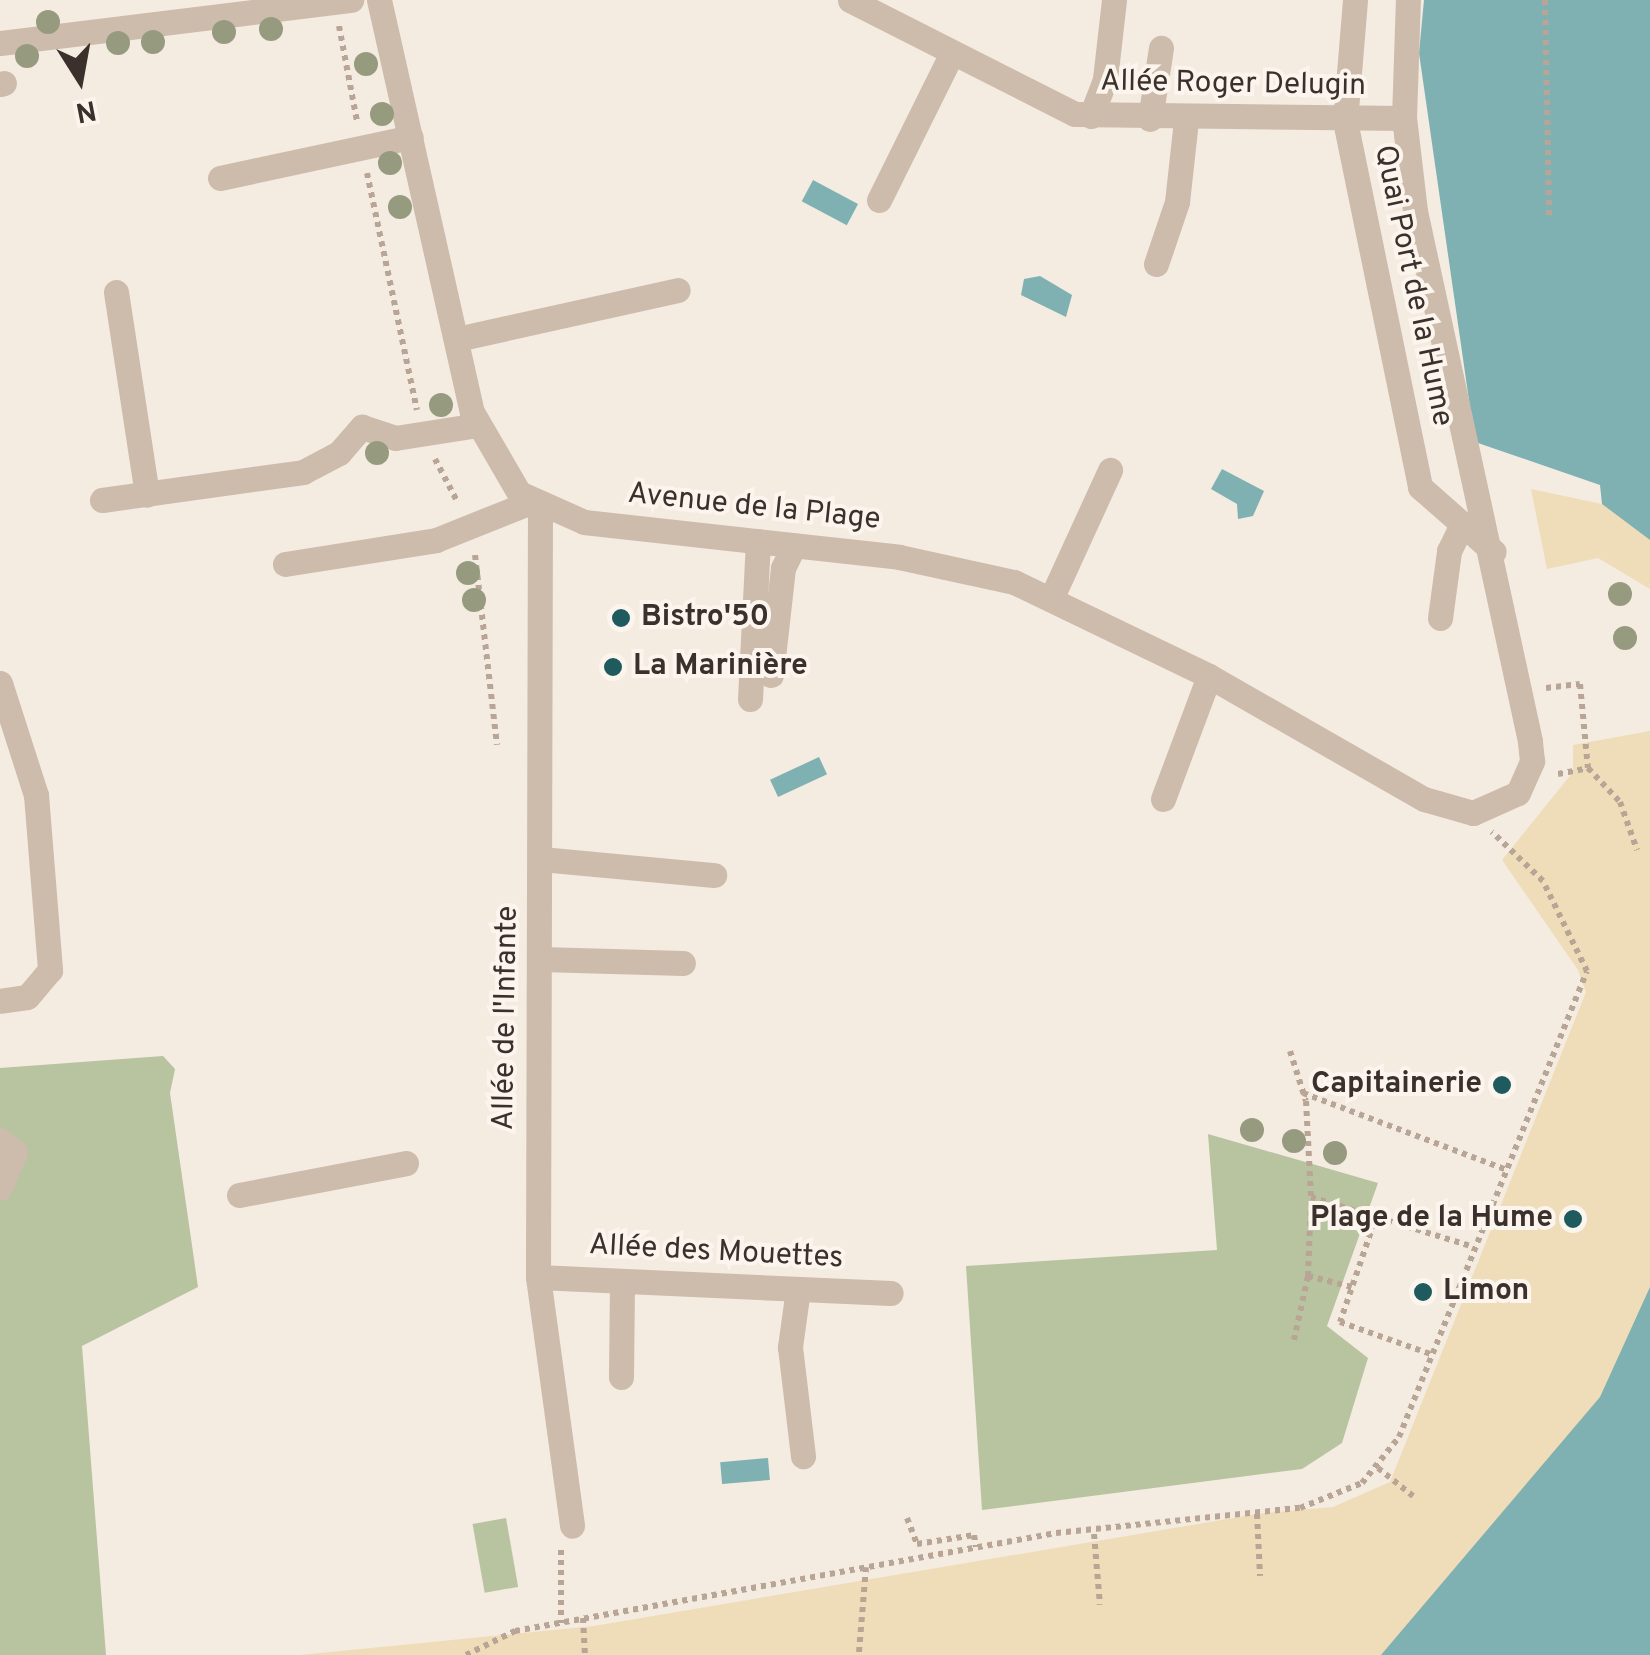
<!DOCTYPE html>
<meta charset="utf-8">
<style>
body{margin:0}
#map{position:relative;width:1650px;height:1655px;overflow:hidden;background:#f4ebe1;font-family:Overpass,sans-serif}
div>[style]{position:absolute}
[style*='--x']{left:calc(var(--x)*1px);top:calc(var(--y)*1px);width:calc(var(--w)*1px);rotate:calc(var(--a)*1deg)}
.green>*{inset:0;background:#b8c4a0;transform-origin:0 0}
.sand>*{inset:0;background:#efdcb8}
.water>*{inset:0;background:#7fb0b2;transform-origin:0 0}
.path>*{height:6px;margin-top:-3px;transform-origin:0;background:repeating-linear-gradient(90deg,#b9a596 0 5px,transparent 0 10px)}
.minor>*{height:25px;margin:-12.5px;padding:0 12.5px;transform-origin:12.5px;border-radius:12.5px;background:#cdbbac}
.trees>*{width:24px;height:24px;margin:-12px;border-radius:50%;background:#969b7f}
.dots>*{width:28px;height:28px;translate:-50% -50%;box-sizing:border-box;border:5px solid #fbf5ee;border-radius:50%}
span{translate:-50% -50%;white-space:nowrap;text-align:center;line-height:1.15;-webkit-text-stroke:8px #fbf5ee;paint-order:stroke}
.street-label{font-size:30px;color:#3b302b}
.poi-label{font-size:30px;color:#3b302b;font-weight:700}
.left{translate:0 -50%;text-align:left}
.right{translate:-100% -50%;text-align:right}
.north{position:absolute;left:30px;top:30px;width:100px;height:100px;-webkit-text-stroke:8px #fbf5ee;paint-order:stroke;rotate:169deg;font-size:28px;font-weight:700;line-height:40px;text-align:center;color:#3b302b}
.north::after{content:'';display:block;margin:auto;width:35px;height:45px;background:#3b302b;clip-path:polygon(50% 0,100% 100%,50% 72%,0 100%)}
</style>
<div id="map">
<div class="green">
<div style="clip-path:polygon(163px 1056px,175px 1069px,170px 1093px,198px 1287px,82px 1346px,106px 1655px,0 1655px,0 1068px)"></div>
<div style="clip-path:polygon(1208px 1134px,1378px 1183px,1327px 1326px,1368px 1358px,1342px 1443px,1302px 1469px,982px 1510px,966px 1266px,1217px 1250px)"></div>
<div style="left:506px;top:1518px;width:70px;height:34px;rotate:80deg"></div>
</div>
<div class="sand">
<div style="clip-path:polygon(1531px 489px,1602px 504px,1650px 540px,1650px 589px,1598px 558px,1547px 569px)"></div>
<div style="clip-path:polygon(1650px 731px,1650px 1407px,1580px 1655px,300px 1655px,594px 1626px,1257px 1514px,1333px 1507px,1390px 1482px,1586px 992px,1578px 970px,1502px 860px,1573px 772px,1573px 745px)"></div>
</div>
<div class="water">
<div style="clip-path:polygon(1424px 0,1650px 0,1650px 540px,1602px 504px,1600px 485px,1475px 442px,1419px 53px)"></div>
<div style="left:813px;top:180px;width:51px;height:24px;rotate:28deg"></div>
<div style="clip-path:polygon(1040px 276px,1072px 295px,1066px 317px,1021px 295px,1024px 279px)"></div>
<div style="clip-path:polygon(1222px 469px,1264px 491px,1253px 516px,1238px 519px,1237px 504px,1211px 489px)"></div>
<div style="left:819px;top:757px;width:19px;height:54px;rotate:65deg"></div>
<div style="clip-path:polygon(1650px 1287px,1650px 1655px,1381px 1655px,1600px 1397px)"></div>
<div style="left:768px;top:1458px;width:22px;height:48px;rotate:85deg"></div>
</div>
<div class="path">
<div style="--x:1545;--y:0;--w:218;--a:88.9"></div>
<div style="--x:339;--y:26;--w:97;--a:79.3"></div>
<div style="--x:367;--y:173;--w:242;--a:78.1"></div>
<div style="--x:435;--y:459;--w:47;--a:62.4"></div>
<div style="--x:475;--y:555;--w:191;--a:83.4"></div>
<div style="--x:1546;--y:688;--w:34;--a:-7"></div>
<div style="--x:1580;--y:684;--w:84;--a:84.6"></div>
<div style="--x:1558;--y:774;--w:31;--a:-11"></div>
<div style="--x:1588;--y:768;--w:47;--a:46.7"></div>
<div style="--x:1620;--y:802;--w:51;--a:70.5"></div>
<div style="--x:1290;--y:1051;--w:52;--a:72.3"></div>
<div style="--x:1306;--y:1101;--w:96;--a:87"></div>
<div style="--x:1311;--y:1197;--w:170;--a:17.1"></div>
<div style="--x:1303;--y:1093;--w:218;--a:20.7"></div>
<div style="--x:1377;--y:1214;--w:114;--a:108.9"></div>
<div style="--x:1340;--y:1322;--w:99;--a:19.5"></div>
<div style="--x:1308;--y:1276;--w:45;--a:14"></div>
<div style="--x:1294;--y:1340;--w:66;--a:-77.7"></div>
<div style="--x:1308;--y:1276;--w:79;--a:-87.8"></div>
<div style="--x:1378;--y:1468;--w:45;--a:38.7"></div>
<div style="--x:1257;--y:1514;--w:62;--a:87.2"></div>
<div style="--x:907;--y:1518;--w:28;--a:69"></div>
<div style="--x:917;--y:1544;--w:58;--a:-9"></div>
<div style="--x:974;--y:1535;--w:12;--a:81"></div>
<div style="--x:1094;--y:1534;--w:71;--a:85.2"></div>
<div style="--x:561;--y:1550;--w:73;--a:90"></div>
<div style="--x:583;--y:1618;--w:37;--a:87"></div>
<div style="--x:859;--y:1652;--w:85;--a:-85.3"></div>
<div style="--x:466;--y:1655;--w:55;--a:-26.1"></div>
<div style="--x:515;--y:1631;--w:550;--a:-10.27"></div>
<div style="--x:1056;--y:1533;--w:245;--a:-5.9"></div>
<div style="--x:1300;--y:1508;--w:67;--a:-22"></div>
<div style="--x:1362;--y:1483;--w:59;--a:-51.2"></div>
<div style="--x:1399;--y:1437;--w:502;--a:-68.03"></div>
<div style="--x:1587;--y:971;--w:100;--a:-116.1"></div>
<div style="--x:1543;--y:881;--w:71;--a:-136.1"></div>
</div>
<div class="minor">
<div style="--x:379;--y:0;--w:422;--a:77.3"></div>
<div style="--x:472;--y:412;--w:94;--a:59.9"></div>
<div style="--x:519;--y:493;--w:71;--a:24"></div>
<div style="--x:584;--y:522;--w:317;--a:6.3"></div>
<div style="--x:899;--y:557;--w:118;--a:12.3"></div>
<div style="--x:1014;--y:582;--w:216;--a:25.7"></div>
<div style="--x:1209;--y:676;--w:248;--a:29.8"></div>
<div style="--x:1424;--y:799;--w:51;--a:15.9"></div>
<div style="--x:1473;--y:813;--w:49;--a:-24"></div>
<div style="--x:1518;--y:793;--w:35;--a:-66"></div>
<div style="--x:1532;--y:761;--w:20;--a:-96"></div>
<div style="--x:1530;--y:741;--w:542;--a:-102.24"></div>
<div style="--x:1415;--y:211;--w:94;--a:-96.7"></div>
<div style="--x:1404;--y:118;--w:118;--a:-88.1"></div>
<div style="--x:850;--y:0;--w:252;--a:26.9"></div>
<div style="--x:1075;--y:114;--w:329;--a:0.7"></div>
<div style="--x:1355;--y:0;--w:121;--a:94.7"></div>
<div style="--x:1345;--y:121;--w:374;--a:78.4"></div>
<div style="--x:1420;--y:487;--w:98;--a:41.3"></div>
<div style="--x:0;--y:43;--w:354;--a:-7"></div>
<div style="--x:0;--y:84;--w:4;--a:-14"></div>
<div style="--x:1091;--y:116;--w:40;--a:-69"></div>
<div style="--x:1105;--y:79;--w:80;--a:-83.5"></div>
<div style="--x:1150;--y:119;--w:72;--a:-81.2"></div>
<div style="--x:220;--y:178;--w:195;--a:-12.1"></div>
<div style="--x:879;--y:200;--w:162;--a:-63.6"></div>
<div style="--x:1156;--y:264;--w:65;--a:-71.3"></div>
<div style="--x:1177;--y:202;--w:82;--a:-83.7"></div>
<div style="--x:116;--y:292;--w:205;--a:81.3"></div>
<div style="--x:457;--y:339;--w:226;--a:-12.5"></div>
<div style="--x:102;--y:500;--w:203;--a:-7.9"></div>
<div style="--x:303;--y:472;--w:41;--a:-27.8"></div>
<div style="--x:339;--y:453;--w:35;--a:-49"></div>
<div style="--x:362;--y:427;--w:35;--a:18"></div>
<div style="--x:395;--y:438;--w:84;--a:-8.9"></div>
<div style="--x:540;--y:507;--w:770;--a:90.15"></div>
<div style="--x:538;--y:1277;--w:251;--a:82.2"></div>
<div style="--x:285;--y:564;--w:153;--a:-9"></div>
<div style="--x:436;--y:540;--w:102;--a:-21.8"></div>
<div style="--x:1051;--y:599;--w:142;--a:-65.4"></div>
<div style="--x:1440;--y:618;--w:68;--a:-82.3"></div>
<div style="--x:1449;--y:551;--w:30;--a:-64"></div>
<div style="--x:771;--y:675;--w:108;--a:-83.6"></div>
<div style="--x:783;--y:568;--w:25;--a:-64"></div>
<div style="--x:0;--y:683;--w:118;--a:72.2"></div>
<div style="--x:36;--y:795;--w:176;--a:85.4"></div>
<div style="--x:50;--y:970;--w:35;--a:130"></div>
<div style="--x:27;--y:997;--w:27;--a:172"></div>
<div style="--x:750;--y:699;--w:158;--a:-87.1"></div>
<div style="--x:1163;--y:799;--w:131;--a:-69.5"></div>
<div style="--x:541;--y:859;--w:174;--a:5.3"></div>
<div style="--x:540;--y:959;--w:143;--a:1.6"></div>
<div style="--x:0;--y:1140;--w:19;--a:39"></div>
<div style="--x:15;--y:1152;--w:39;--a:113"></div>
<div style="--x:239;--y:1195;--w:170;--a:-10.8"></div>
<div style="--x:538;--y:1277;--w:353;--a:2.6"></div>
<div style="--x:798;--y:1289;--w:59;--a:97.9"></div>
<div style="--x:790;--y:1347;--w:110;--a:83.2"></div>
<div style="--x:621;--y:1377;--w:96;--a:-89.4"></div>
</div>
<div class="trees">
<div style="left:48px;top:22px"></div>
<div style="left:271px;top:29px"></div>
<div style="left:224px;top:32px"></div>
<div style="left:153px;top:42px"></div>
<div style="left:118px;top:43px"></div>
<div style="left:27px;top:56px"></div>
<div style="left:366px;top:64px"></div>
<div style="left:382px;top:114px"></div>
<div style="left:390px;top:163px"></div>
<div style="left:400px;top:207px"></div>
<div style="left:441px;top:405px"></div>
<div style="left:377px;top:453px"></div>
<div style="left:468px;top:573px"></div>
<div style="left:1620px;top:594px"></div>
<div style="left:474px;top:600px"></div>
<div style="left:1625px;top:638px"></div>
<div style="left:1252px;top:1130px"></div>
<div style="left:1294px;top:1141px"></div>
<div style="left:1335px;top:1153px"></div>
</div>
<div class="dots">
<div style="left:621px;top:618px;background:#1f5a5e"></div>
<div style="left:613px;top:667px;background:#1f5a5e"></div>
<div style="left:1502px;top:1085px;background:#1f5a5e"></div>
<div style="left:1573px;top:1219px;background:#1f5a5e"></div>
<div style="left:1423px;top:1292px;background:#1f5a5e"></div>
</div>
<div class="street-label">
<span style="left:1233px;top:85px;rotate:1deg">Allée Roger Delugin</span>
<span style="left:1412px;top:286px;rotate:78deg">Quai Port de la Hume</span>
<span style="left:754px;top:508px;rotate:6deg">Avenue de la Plage</span>
<span style="left:507px;top:1018px;rotate:-89deg">Allée de l'Infante</span>
<span style="left:716px;top:1253px;rotate:3deg">Allée des Mouettes</span>
</div>
<div class="poi-label">
<span class="left" style="left:641px;top:618px">Bistro'50</span>
<span class="left" style="left:633px;top:667px">La Marinière</span>
<span class="right" style="left:1482px;top:1085px">Capitainerie</span>
<span class="right" style="left:1553px;top:1219px">Plage de la Hume</span>
<span class="left" style="left:1443px;top:1292px">Limon</span>
</div>
<div class="north">N</div>
</div>
